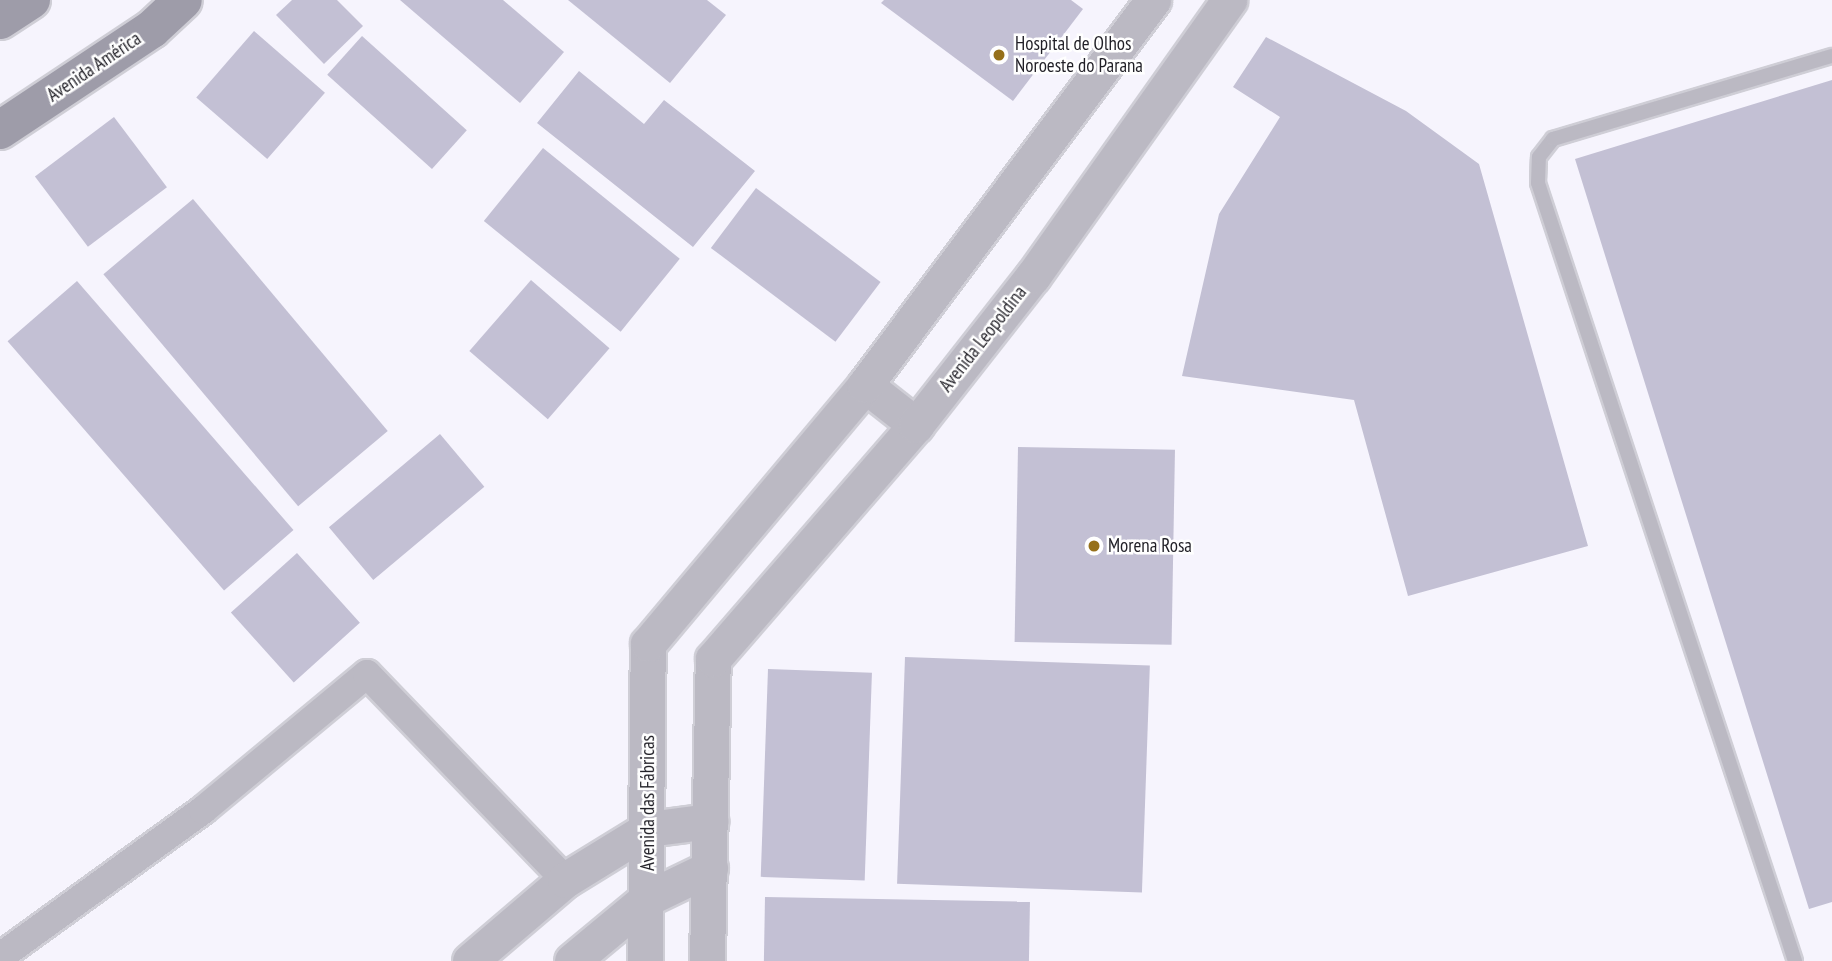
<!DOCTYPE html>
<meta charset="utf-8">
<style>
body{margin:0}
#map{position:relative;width:1832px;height:961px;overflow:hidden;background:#f6f4fd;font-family:"PT Sans Narrow",sans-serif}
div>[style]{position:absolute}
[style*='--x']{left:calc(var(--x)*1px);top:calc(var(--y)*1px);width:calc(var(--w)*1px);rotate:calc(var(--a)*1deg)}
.building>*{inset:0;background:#c3c0d4;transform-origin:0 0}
.roads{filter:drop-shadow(2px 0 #cfced6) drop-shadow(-2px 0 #cfced6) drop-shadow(0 2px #cfced6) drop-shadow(0 -2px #cfced6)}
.service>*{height:14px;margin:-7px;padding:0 7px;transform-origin:7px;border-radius:7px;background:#bbb9c3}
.minor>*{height:28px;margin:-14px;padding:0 14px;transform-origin:14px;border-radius:14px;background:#bbb9c3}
.tertiary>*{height:35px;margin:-17.5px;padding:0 17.5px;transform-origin:17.5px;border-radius:17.5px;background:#bbb9c3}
.secondary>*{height:38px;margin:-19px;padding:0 19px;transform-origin:19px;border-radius:19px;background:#9e9ca9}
.dots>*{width:19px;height:19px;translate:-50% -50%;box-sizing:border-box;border:4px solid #fff;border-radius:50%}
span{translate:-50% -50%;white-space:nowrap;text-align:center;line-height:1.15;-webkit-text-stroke:5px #fff;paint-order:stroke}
.poi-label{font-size:19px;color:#201f26}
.left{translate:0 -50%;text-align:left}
.street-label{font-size:19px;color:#201f26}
</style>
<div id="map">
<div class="building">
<div style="clip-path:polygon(292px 0,337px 0,363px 26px,324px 64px,276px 15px)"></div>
<div style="clip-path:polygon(400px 0,503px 0,564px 52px,520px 103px)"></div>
<div style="clip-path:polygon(568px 0,707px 0,726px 15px,670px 83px)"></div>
<div style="clip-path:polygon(884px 0,1071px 0,1083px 9px,1013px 101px,881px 3px)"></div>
<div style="left:254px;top:31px;width:94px;height:88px;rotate:41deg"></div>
<div style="left:362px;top:36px;width:141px;height:52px;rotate:42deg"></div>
<div style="clip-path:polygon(1266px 37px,1406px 111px,1479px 164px,1588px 546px,1408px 596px,1354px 400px,1182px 376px,1219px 214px,1280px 117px,1233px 87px)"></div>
<div style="clip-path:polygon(579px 71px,644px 124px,664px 100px,755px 171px,693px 247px,537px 123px)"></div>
<div style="clip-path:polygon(1832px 80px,1832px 902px,1809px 909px,1575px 159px)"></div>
<div style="left:114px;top:117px;width:88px;height:99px;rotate:53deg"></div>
<div style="left:543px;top:148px;width:176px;height:94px;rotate:39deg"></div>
<div style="left:756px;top:188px;width:156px;height:75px;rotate:37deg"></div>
<div style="left:193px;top:199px;width:303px;height:117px;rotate:50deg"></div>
<div style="left:531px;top:280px;width:104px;height:94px;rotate:41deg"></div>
<div style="left:77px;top:281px;width:330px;height:92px;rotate:49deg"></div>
<div style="left:440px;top:434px;width:69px;height:145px;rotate:50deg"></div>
<div style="left:1018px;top:447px;width:157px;height:195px;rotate:1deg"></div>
<div style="left:297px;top:553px;width:94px;height:89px;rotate:48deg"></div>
<div style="left:905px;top:657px;width:245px;height:227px;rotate:2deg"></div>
<div style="left:768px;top:669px;width:104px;height:208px;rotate:2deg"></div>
<div style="left:765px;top:897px;width:265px;height:64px;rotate:1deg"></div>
</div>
<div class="roads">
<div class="service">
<div style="--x:1795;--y:961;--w:819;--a:-108.28"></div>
<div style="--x:1538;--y:183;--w:26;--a:-88"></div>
<div style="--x:1539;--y:157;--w:23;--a:-52"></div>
<div style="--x:1553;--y:139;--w:291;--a:-16.6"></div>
</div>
<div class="minor">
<div style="--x:0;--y:957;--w:251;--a:-35.9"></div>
<div style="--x:203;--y:810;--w:213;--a:-39.7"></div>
<div style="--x:367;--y:674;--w:286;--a:46.1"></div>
</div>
<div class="tertiary">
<div style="--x:865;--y:385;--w:65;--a:38.1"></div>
<div style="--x:470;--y:961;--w:125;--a:-40.5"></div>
<div style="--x:565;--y:880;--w:97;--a:-31.6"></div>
<div style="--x:648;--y:829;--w:63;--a:-7.4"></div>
<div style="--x:572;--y:961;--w:99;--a:-39.7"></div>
<div style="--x:648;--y:898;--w:69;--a:-25.8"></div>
<div style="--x:645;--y:961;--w:317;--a:-89.5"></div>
<div style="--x:648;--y:644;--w:338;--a:-50"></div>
<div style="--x:865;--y:385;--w:481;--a:-53.2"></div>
<div style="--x:707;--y:961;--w:302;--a:-88.9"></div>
<div style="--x:713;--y:659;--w:310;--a:-49.1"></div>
<div style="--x:916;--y:425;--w:189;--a:-51.9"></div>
<div style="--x:1033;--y:276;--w:339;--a:-54.6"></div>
</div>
<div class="secondary">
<div style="--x:0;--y:20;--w:37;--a:-33"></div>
<div style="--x:0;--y:130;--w:182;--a:-33.6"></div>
<div style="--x:152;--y:29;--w:42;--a:-43.1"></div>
</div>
</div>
<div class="dots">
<div style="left:999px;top:55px;background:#96701a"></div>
<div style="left:1094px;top:546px;background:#96701a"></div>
</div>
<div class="poi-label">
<span class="left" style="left:1015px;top:55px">Hospital de Olhos<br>Noroeste do Parana</span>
<span class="left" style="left:1108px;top:546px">Morena Rosa</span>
</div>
<div class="street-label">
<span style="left:94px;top:67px;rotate:-34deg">Avenida América</span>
<span style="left:983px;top:339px;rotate:-52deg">Avenida Leopoldina</span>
<span style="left:648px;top:803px;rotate:-90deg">Avenida das Fábricas</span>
</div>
</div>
